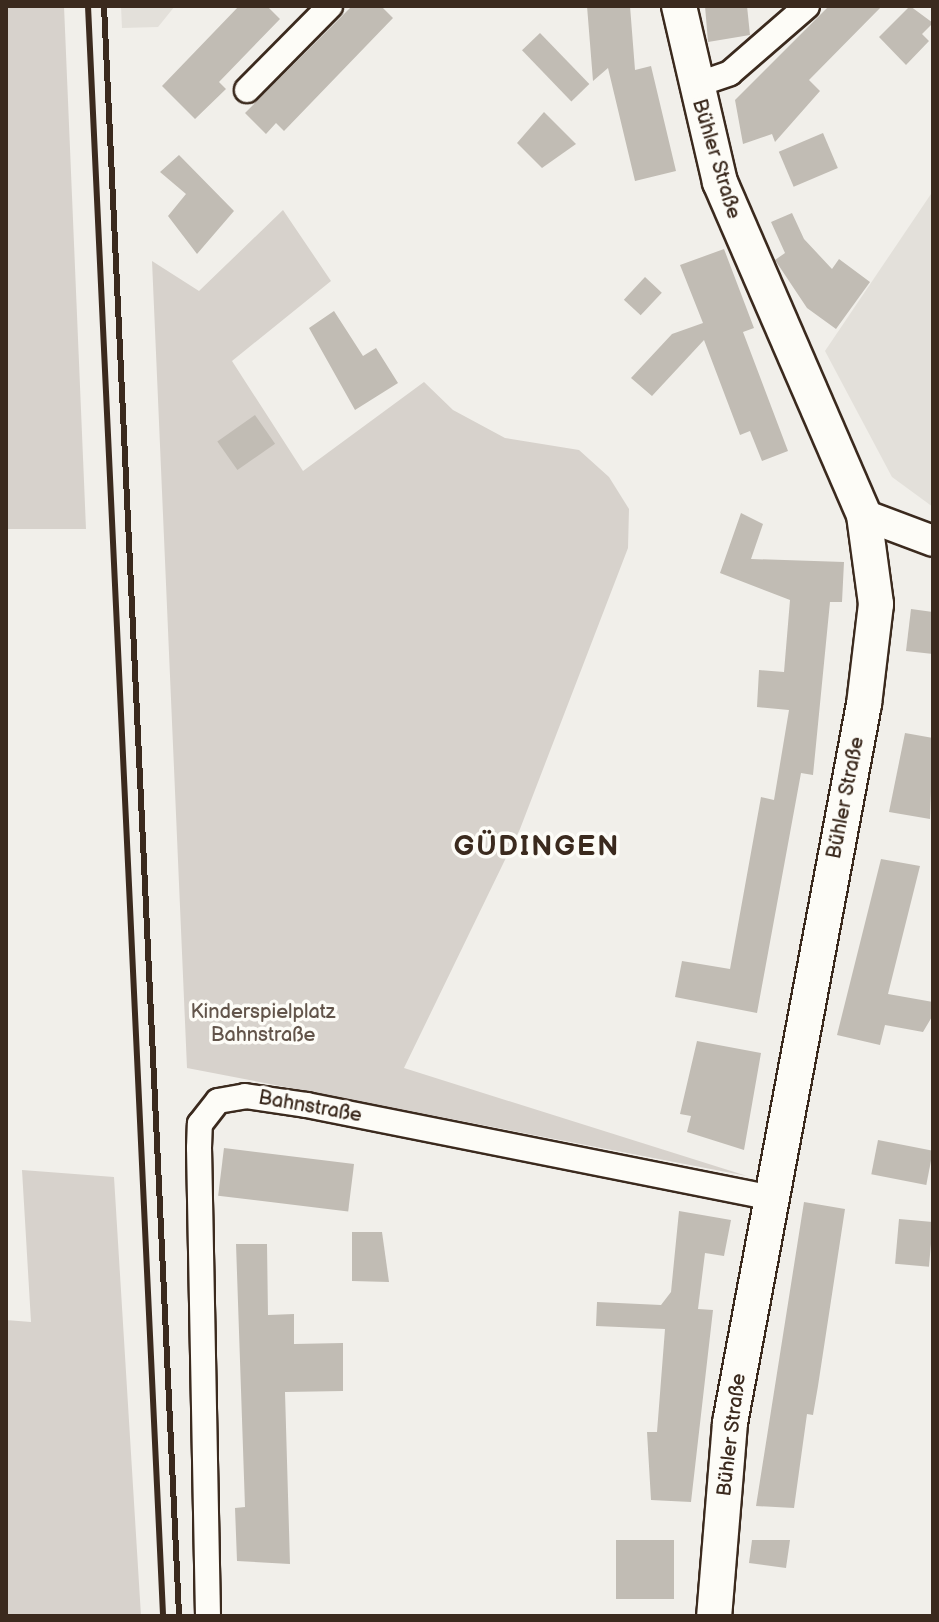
<!DOCTYPE html>
<meta charset="utf-8">
<style>
body{margin:0}
#map{position:relative;width:939px;height:1622px;overflow:hidden;background:#f1efea;font-family:"Balsamiq Sans",sans-serif}
div>[style]{position:absolute}
[style*='--x']{left:calc(var(--x)*1px);top:calc(var(--y)*1px);width:calc(var(--w)*1px);rotate:calc(var(--a)*1deg)}
.built>*{inset:0;background:#e3e0da}
.green>*{inset:0;background:#d7d2cc}
.building>*{inset:0;background:#c1bcb4;transform-origin:0 0}
.roads{filter:drop-shadow(2px 0 #3b2a1e) drop-shadow(-2px 0 #3b2a1e) drop-shadow(0 2px #3b2a1e) drop-shadow(0 -2px #3b2a1e)}
.minor>*{height:24px;margin:-12px;padding:0 12px;transform-origin:12px;border-radius:12px;background:#fdfcf7}
.tertiary>*{height:30px;margin:-15px;padding:0 15px;transform-origin:15px;border-radius:15px;background:#fdfcf7}
.secondary>*{height:34px;margin:-17px;padding:0 17px;transform-origin:17px;border-radius:17px;background:#fdfcf7}
.rail>*{height:6px;margin:-3px;padding:0 3px;transform-origin:3px;border-radius:3px;background:#3b2a1e}
span{translate:-50% -50%;white-space:nowrap;text-align:center;line-height:1.15;-webkit-text-stroke:7px #fdfcf7;paint-order:stroke}
.street-label{font-size:20px;color:#3b2a1e}
.park-label{font-size:20px;color:#62544a}
.district-label{font-size:28px;color:#3b2a1e;font-weight:700;letter-spacing:2px}
.frame{position:absolute;inset:0;border:8px solid #3b2a1e;pointer-events:none}
</style>
<div id="map">
<div class="built">
<div style="clip-path:polygon(121px 6px,175px 6px,158px 27px,122px 28px)"></div>
<div style="clip-path:polygon(933px 191px,933px 507px,892px 477px,825px 351px)"></div>
</div>
<div class="green">
<div style="clip-path:polygon(6px 6px,64px 6px,86px 529px,6px 529px)"></div>
<div style="clip-path:polygon(283px 210px,331px 281px,232px 361px,303px 471px,424px 382px,453px 410px,505px 438px,579px 450px,609px 477px,629px 509px,628px 548px,520px 829px,404px 1068px,747px 1176px,187px 1068px,152px 261px,199px 291px)"></div>
<div style="clip-path:polygon(22px 1170px,114px 1177px,141px 1616px,6px 1616px,6px 1320px,31px 1322px)"></div>
</div>
<div class="building">
<div style="clip-path:polygon(239px 6px,267px 6px,280px 19px,219px 82px,226px 89px,195px 119px,162px 86px)"></div>
<div style="clip-path:polygon(352px 6px,381px 6px,393px 18px,284px 131px,276px 123px,266px 134px,245px 113px)"></div>
<div style="clip-path:polygon(587px 6px,630px 6px,635px 70px,651px 66px,676px 171px,635px 181px,608px 68px,593px 81px)"></div>
<div style="clip-path:polygon(705px 6px,747px 6px,750px 35px,708px 42px)"></div>
<div style="clip-path:polygon(829px 6px,882px 6px,809px 80px,820px 91px,775px 142px,772px 134px,743px 144px,735px 100px)"></div>
<div style="clip-path:polygon(910px 6px,933px 23px,922px 34px,929px 41px,906px 65px,879px 37px)"></div>
<div style="left:540px;top:33px;width:71px;height:25px;rotate:46deg"></div>
<div style="clip-path:polygon(544px 112px,576px 144px,542px 168px,517px 143px)"></div>
<div style="left:823px;top:133px;width:38px;height:48px;rotate:67deg"></div>
<div style="clip-path:polygon(179px 155px,234px 211px,197px 254px,168px 216px,186px 194px,160px 172px)"></div>
<div style="clip-path:polygon(792px 213px,804px 239px,832px 269px,839px 259px,870px 282px,836px 329px,807px 308px,775px 260px,785px 253px,771px 222px)"></div>
<div style="clip-path:polygon(724px 249px,754px 328px,743px 332px,788px 451px,762px 461px,750px 431px,740px 435px,704px 340px,652px 396px,631px 378px,672px 334px,703px 323px,680px 265px)"></div>
<div style="left:645px;top:277px;width:23px;height:31px;rotate:43deg"></div>
<div style="clip-path:polygon(334px 311px,363px 356px,376px 348px,398px 383px,355px 410px,309px 328px)"></div>
<div style="left:255px;top:415px;width:35px;height:46px;rotate:55deg"></div>
<div style="clip-path:polygon(741px 513px,763px 524px,751px 559px,844px 562px,842px 602px,830px 602px,813px 775px,801px 773px,757px 1013px,675px 997px,682px 961px,730px 969px,761px 797px,774px 800px,789px 710px,757px 707px,759px 670px,784px 672px,790px 600px,720px 573px)"></div>
<div style="clip-path:polygon(911px 609px,933px 612px,933px 654px,906px 651px)"></div>
<div style="clip-path:polygon(905px 733px,933px 738px,930px 819px,889px 812px)"></div>
<div style="clip-path:polygon(881px 859px,920px 866px,888px 994px,933px 1002px,933px 1015px,923px 1032px,885px 1025px,880px 1045px,837px 1035px)"></div>
<div style="clip-path:polygon(697px 1041px,761px 1053px,744px 1150px,687px 1132px,691px 1116px,680px 1114px)"></div>
<div style="left:878px;top:1140px;width:56px;height:35px;rotate:11deg"></div>
<div style="left:224px;top:1148px;width:131px;height:48px;rotate:7deg"></div>
<div style="clip-path:polygon(804px 1202px,845px 1209px,818px 1386px,813px 1415px,807px 1414px,794px 1508px,756px 1506px)"></div>
<div style="clip-path:polygon(679px 1211px,731px 1220px,724px 1256px,705px 1253px,698px 1309px,713px 1310px,691px 1502px,651px 1500px,647px 1432px,657px 1432px,665px 1329px,596px 1326px,597px 1302px,661px 1305px,671px 1292px)"></div>
<div style="left:899px;top:1219px;width:34px;height:45px;rotate:5deg"></div>
<div style="clip-path:polygon(352px 1232px,382px 1232px,389px 1282px,352px 1281px)"></div>
<div style="clip-path:polygon(236px 1244px,267px 1244px,268px 1315px,294px 1314px,294px 1344px,343px 1343px,343px 1391px,285px 1392px,290px 1564px,237px 1561px,235px 1508px,245px 1507px)"></div>
<div style="left:616px;top:1540px;width:58px;height:59px"></div>
<div style="clip-path:polygon(752px 1540px,790px 1540px,786px 1568px,749px 1563px)"></div>
</div>
<div class="roads">
<div class="minor">
<div style="--x:693;--y:86;--w:39;--a:-19"></div>
<div style="--x:730;--y:73;--w:102;--a:-41"></div>
<div style="--x:247;--y:90;--w:118;--a:-45.3"></div>
<div style="--x:208;--y:1616;--w:468;--a:-91.1"></div>
<div style="--x:199;--y:1148;--w:24;--a:-88"></div>
<div style="--x:200;--y:1124;--w:29;--a:-52"></div>
<div style="--x:218;--y:1101;--w:27;--a:-10"></div>
<div style="--x:245;--y:1096;--w:63;--a:8.3"></div>
<div style="--x:307;--y:1105;--w:473;--a:11.3"></div>
</div>
<div class="tertiary">
<div style="--x:864;--y:515;--w:74;--a:20.6"></div>
</div>
<div class="secondary">
<div style="--x:679;--y:6;--w:181;--a:76.9"></div>
<div style="--x:720;--y:182;--w:363;--a:66.6"></div>
<div style="--x:864;--y:515;--w:90;--a:82.3"></div>
<div style="--x:876;--y:604;--w:101;--a:96.8"></div>
<div style="--x:864;--y:704;--w:731;--a:100.56"></div>
<div style="--x:730;--y:1423;--w:194;--a:94.7"></div>
</div>
</div>
<div class="rail">
<div style="--x:88;--y:6;--w:1612;--a:87.33"></div>
<div style="--x:104;--y:6;--w:1612;--a:87.33"></div>
</div>
<div class="street-label">
<span style="left:716px;top:159px;rotate:73deg">Bühler Straße</span>
<span style="left:846px;top:798px;rotate:-79deg">Bühler Straße</span>
<span style="left:310px;top:1107px;rotate:10deg">Bahnstraße</span>
<span style="left:732px;top:1435px;rotate:-83deg">Bühler Straße</span>
</div>
<div class="park-label">
<span style="left:263px;top:1024px">Kinderspielplatz<br>Bahnstraße</span>
</div>
<div class="district-label">
<span style="left:537px;top:847px">GÜDINGEN</span>
</div>
<div class="frame"></div>
</div>
